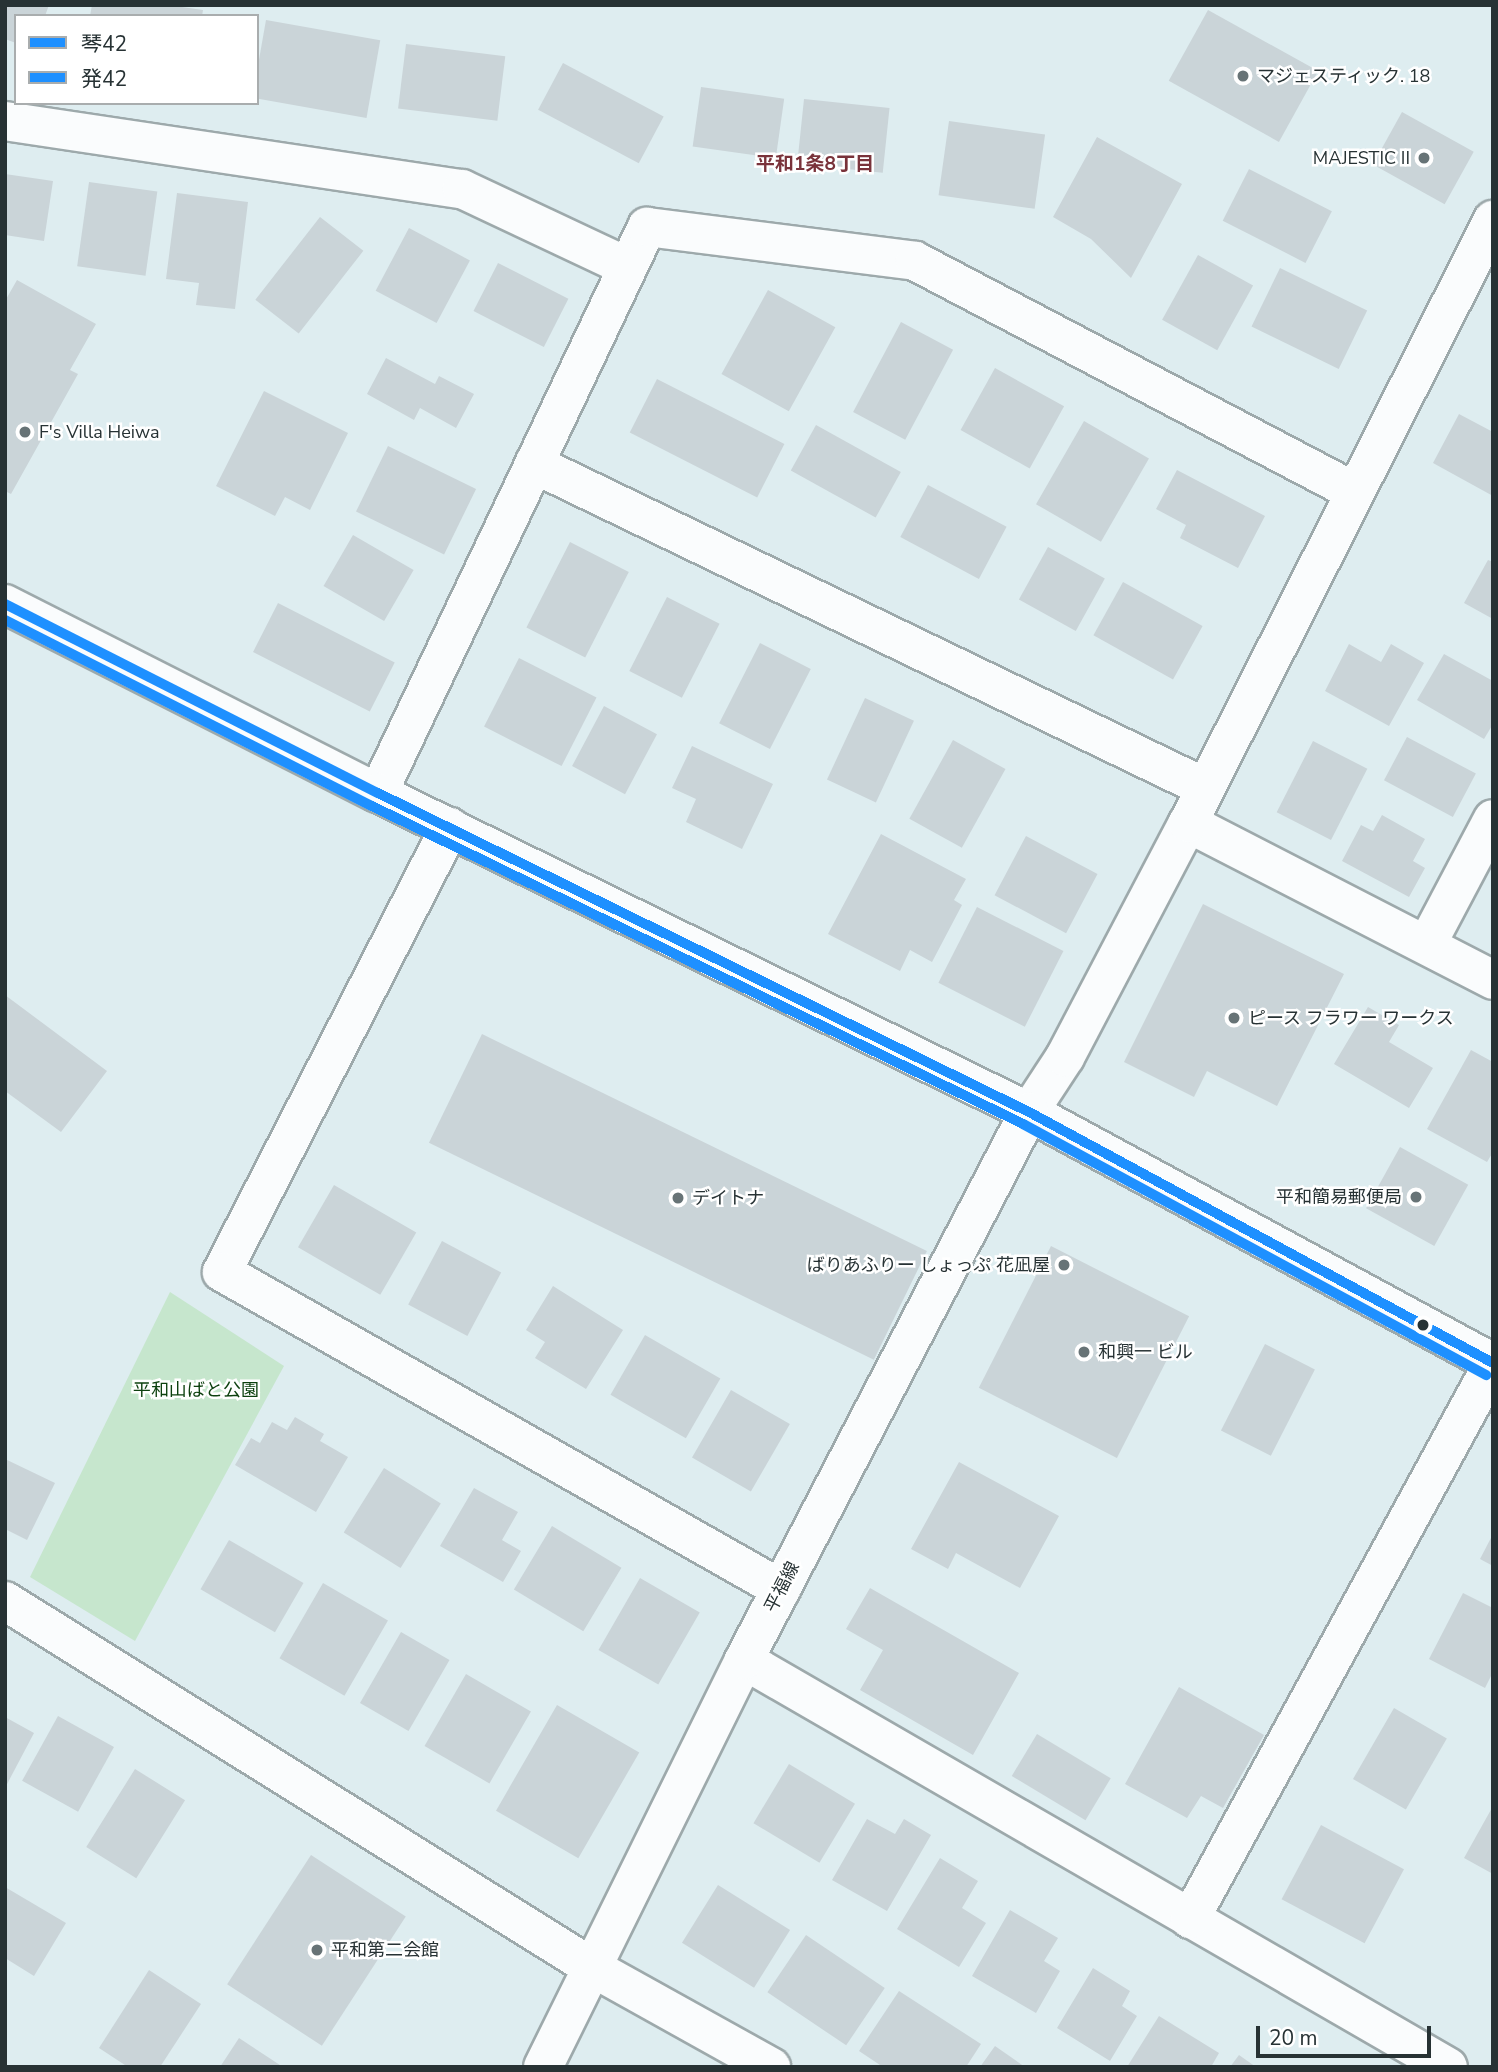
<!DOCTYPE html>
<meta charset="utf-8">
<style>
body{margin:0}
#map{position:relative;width:1498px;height:2072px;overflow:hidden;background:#deedf0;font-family:"Nunito Sans","Noto Sans JP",sans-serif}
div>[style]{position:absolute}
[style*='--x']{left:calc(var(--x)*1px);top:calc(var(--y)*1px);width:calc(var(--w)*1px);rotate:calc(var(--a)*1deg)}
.green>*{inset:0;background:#c6e6cd}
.building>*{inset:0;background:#cad4d8;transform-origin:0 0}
.roads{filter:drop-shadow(2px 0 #9da9ab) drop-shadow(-2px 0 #9da9ab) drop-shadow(0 2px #9da9ab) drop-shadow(0 -2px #9da9ab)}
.minor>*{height:38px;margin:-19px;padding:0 19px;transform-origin:19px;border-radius:19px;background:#fafcfd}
.tertiary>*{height:38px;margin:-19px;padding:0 19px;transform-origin:19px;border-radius:19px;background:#fafcfd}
.bus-1>*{height:10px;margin:-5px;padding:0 5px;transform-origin:5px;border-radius:5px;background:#1e90ff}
.bus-2>*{height:10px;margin:-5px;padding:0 5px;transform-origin:5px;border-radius:5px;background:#1e90ff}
.dots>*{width:19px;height:19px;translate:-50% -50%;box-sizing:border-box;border:4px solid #fff;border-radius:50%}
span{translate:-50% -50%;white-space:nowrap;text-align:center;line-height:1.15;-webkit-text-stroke:5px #fff;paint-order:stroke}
.poi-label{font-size:18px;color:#273234}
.left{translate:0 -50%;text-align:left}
.right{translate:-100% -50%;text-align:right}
.park-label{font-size:18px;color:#0d410f}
.street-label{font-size:18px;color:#273234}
.neighbourhood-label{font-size:19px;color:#79323a;font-weight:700}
.frame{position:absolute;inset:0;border:7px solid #273234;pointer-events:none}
.legend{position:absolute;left:14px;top:14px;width:245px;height:91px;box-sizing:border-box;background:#fff;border:2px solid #a9adae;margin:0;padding:9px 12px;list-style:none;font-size:21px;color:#273234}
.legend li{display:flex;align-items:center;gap:14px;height:35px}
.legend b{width:35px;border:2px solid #a9adae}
.scale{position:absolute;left:1256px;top:2026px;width:175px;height:32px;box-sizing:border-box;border:4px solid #273234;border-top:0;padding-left:9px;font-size:21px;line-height:24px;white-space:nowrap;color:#273234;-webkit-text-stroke:5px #fff;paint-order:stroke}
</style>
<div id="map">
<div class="green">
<div style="clip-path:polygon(170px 1292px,284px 1366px,135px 1641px,30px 1577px)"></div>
</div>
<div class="building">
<div style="clip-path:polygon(5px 5px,49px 5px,45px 16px,16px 16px,16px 43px,5px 39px)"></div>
<div style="clip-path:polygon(92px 5px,168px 5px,203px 10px,202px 16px,90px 16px)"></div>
<div style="left:1208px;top:10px;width:126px;height:81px;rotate:29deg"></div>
<div style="left:266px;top:20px;width:116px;height:79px;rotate:10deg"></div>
<div style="left:406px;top:44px;width:100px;height:65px;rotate:7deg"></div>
<div style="left:563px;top:63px;width:114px;height:53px;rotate:28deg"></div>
<div style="left:701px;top:87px;width:84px;height:60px;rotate:8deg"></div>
<div style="left:804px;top:99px;width:86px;height:65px;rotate:6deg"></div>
<div style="left:1402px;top:112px;width:82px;height:60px;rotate:29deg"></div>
<div style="left:949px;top:121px;width:97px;height:75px;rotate:8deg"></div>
<div style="clip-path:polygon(1097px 137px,1182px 184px,1131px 278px,1091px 239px,1053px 217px)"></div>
<div style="left:1249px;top:169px;width:93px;height:58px;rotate:27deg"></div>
<div style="clip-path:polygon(5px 174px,53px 181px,44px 241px,5px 235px)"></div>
<div style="left:89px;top:182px;width:69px;height:85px;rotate:8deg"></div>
<div style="clip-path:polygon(177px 193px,248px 202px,235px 309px,196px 305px,199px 283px,166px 279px)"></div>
<div style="left:320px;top:217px;width:55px;height:105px;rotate:38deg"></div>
<div style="left:409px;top:228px;width:69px;height:71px;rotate:28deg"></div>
<div style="left:1198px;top:255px;width:63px;height:74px;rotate:29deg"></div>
<div style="left:498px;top:263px;width:79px;height:54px;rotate:27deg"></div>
<div style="left:1280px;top:268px;width:97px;height:65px;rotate:26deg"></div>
<div style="clip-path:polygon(17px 280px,96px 324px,70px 370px,78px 374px,11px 494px,5px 491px,5px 301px)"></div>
<div style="left:768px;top:290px;width:77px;height:96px;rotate:29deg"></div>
<div style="left:901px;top:322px;width:59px;height:102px;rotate:28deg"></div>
<div style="clip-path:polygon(386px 358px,435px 384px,439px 376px,474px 394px,456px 428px,420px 408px,414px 420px,367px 394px)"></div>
<div style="left:995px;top:368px;width:79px;height:71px;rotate:29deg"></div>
<div style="left:657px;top:379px;width:143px;height:60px;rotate:27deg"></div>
<div style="clip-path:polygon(264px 391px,348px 433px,310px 510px,285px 497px,275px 516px,216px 486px)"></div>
<div style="clip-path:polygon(1459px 414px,1493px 432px,1493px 496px,1433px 463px)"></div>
<div style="left:1084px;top:421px;width:75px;height:96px;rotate:30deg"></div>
<div style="left:816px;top:425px;width:97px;height:52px;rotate:29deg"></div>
<div style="left:388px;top:446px;width:98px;height:73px;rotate:26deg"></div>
<div style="clip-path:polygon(1177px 470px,1265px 516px,1238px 568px,1180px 538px,1186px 525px,1156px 509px)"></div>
<div style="left:928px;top:485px;width:89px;height:59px;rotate:28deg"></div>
<div style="left:353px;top:535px;width:70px;height:59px;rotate:30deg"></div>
<div style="left:570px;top:542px;width:66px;height:96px;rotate:27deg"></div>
<div style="left:1048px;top:547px;width:65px;height:60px;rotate:29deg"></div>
<div style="clip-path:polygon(1488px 560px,1493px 562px,1493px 619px,1464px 603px)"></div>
<div style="left:1123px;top:582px;width:91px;height:61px;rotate:29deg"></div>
<div style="left:667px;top:597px;width:59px;height:83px;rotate:27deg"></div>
<div style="left:278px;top:603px;width:131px;height:55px;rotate:27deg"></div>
<div style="left:760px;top:643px;width:57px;height:90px;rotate:27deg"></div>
<div style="clip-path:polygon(1349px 644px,1381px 662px,1391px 644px,1424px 663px,1389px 726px,1325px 691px)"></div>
<div style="clip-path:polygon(1444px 654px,1493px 681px,1493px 724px,1484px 739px,1417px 700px)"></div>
<div style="left:519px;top:658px;width:87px;height:77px;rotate:27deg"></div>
<div style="left:865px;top:698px;width:54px;height:90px;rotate:25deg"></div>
<div style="left:604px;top:706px;width:60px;height:68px;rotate:28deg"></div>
<div style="left:1407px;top:737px;width:78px;height:49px;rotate:28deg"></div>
<div style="left:953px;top:740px;width:60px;height:90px;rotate:29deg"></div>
<div style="left:1313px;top:741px;width:61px;height:80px;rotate:27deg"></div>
<div style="clip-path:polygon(692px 746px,773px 784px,742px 849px,686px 822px,696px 799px,672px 788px)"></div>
<div style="clip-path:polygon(1382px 815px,1425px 839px,1413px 861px,1425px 868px,1409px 897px,1342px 861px,1361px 825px,1373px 831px)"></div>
<div style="clip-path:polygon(881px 834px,966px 879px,954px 900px,962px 905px,932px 962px,910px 950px,900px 971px,828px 934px)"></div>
<div style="left:1026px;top:836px;width:81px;height:67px;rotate:28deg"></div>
<div style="clip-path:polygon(1203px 904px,1344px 974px,1277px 1106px,1207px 1071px,1194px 1097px,1124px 1062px)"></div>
<div style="left:977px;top:907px;width:97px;height:85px;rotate:27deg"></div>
<div style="clip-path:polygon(5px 995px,107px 1071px,61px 1132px,5px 1091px)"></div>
<div style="clip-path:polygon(1368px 1007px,1399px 1025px,1389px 1042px,1433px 1068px,1409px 1108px,1334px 1064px)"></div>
<div style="left:482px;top:1034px;width:495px;height:121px;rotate:26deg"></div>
<div style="clip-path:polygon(1471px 1050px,1493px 1062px,1493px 1152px,1487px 1162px,1427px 1129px)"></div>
<div style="left:1400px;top:1147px;width:78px;height:70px;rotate:29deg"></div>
<div style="left:334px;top:1185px;width:95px;height:72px;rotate:30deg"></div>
<div style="left:442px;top:1241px;width:67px;height:72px;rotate:28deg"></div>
<div style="left:1051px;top:1246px;width:155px;height:159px;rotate:27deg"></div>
<div style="clip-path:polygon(553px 1286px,623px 1330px,586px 1389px,535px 1358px,545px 1342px,526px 1330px)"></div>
<div style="left:645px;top:1335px;width:87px;height:69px;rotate:30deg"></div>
<div style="left:1265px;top:1344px;width:56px;height:97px;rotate:27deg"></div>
<div style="left:731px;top:1390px;width:68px;height:78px;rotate:30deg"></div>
<div style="clip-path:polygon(295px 1417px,324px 1434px,320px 1441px,348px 1457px,316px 1512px,235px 1465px,251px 1438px,260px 1443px,272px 1422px,287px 1430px)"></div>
<div style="clip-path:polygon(5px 1459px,55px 1483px,27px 1540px,5px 1529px)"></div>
<div style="clip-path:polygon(959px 1462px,1059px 1516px,1020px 1588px,956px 1553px,948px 1569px,911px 1549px)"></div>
<div style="left:384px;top:1468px;width:67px;height:76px;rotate:32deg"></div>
<div style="clip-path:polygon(474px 1488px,518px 1512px,502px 1540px,521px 1551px,503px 1582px,440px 1546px)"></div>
<div style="left:552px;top:1526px;width:81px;height:74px;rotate:31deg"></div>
<div style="clip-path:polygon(1493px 1534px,1493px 1566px,1480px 1559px)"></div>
<div style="left:229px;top:1540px;width:86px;height:57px;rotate:30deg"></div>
<div style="left:640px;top:1578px;width:69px;height:83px;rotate:30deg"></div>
<div style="left:323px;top:1583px;width:75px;height:87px;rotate:30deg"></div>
<div style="clip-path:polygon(870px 1588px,1019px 1673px,973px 1755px,860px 1690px,883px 1650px,846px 1629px)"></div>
<div style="clip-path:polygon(1463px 1593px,1493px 1608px,1493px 1672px,1485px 1688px,1429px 1659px)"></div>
<div style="left:401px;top:1632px;width:56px;height:82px;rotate:30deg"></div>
<div style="left:466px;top:1674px;width:75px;height:83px;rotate:30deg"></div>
<div style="clip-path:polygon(1179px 1687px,1264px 1735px,1223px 1808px,1201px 1796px,1187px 1818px,1125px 1784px)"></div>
<div style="left:557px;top:1705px;width:95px;height:122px;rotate:30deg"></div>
<div style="left:1394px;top:1708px;width:61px;height:82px;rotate:30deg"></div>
<div style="left:58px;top:1716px;width:64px;height:74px;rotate:29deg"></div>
<div style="clip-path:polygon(5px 1717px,34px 1733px,5px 1788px)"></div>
<div style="left:1037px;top:1734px;width:86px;height:49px;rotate:31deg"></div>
<div style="left:789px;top:1764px;width:77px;height:69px;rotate:31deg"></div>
<div style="left:135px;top:1769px;width:59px;height:92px;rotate:32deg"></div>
<div style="clip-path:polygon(1493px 1806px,1493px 1874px,1464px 1858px)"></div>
<div style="clip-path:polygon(867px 1819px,895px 1834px,904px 1819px,931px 1835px,887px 1911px,832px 1880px)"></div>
<div style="left:1321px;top:1825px;width:94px;height:84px;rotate:28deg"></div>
<div style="left:311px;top:1855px;width:113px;height:154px;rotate:33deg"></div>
<div style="clip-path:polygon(940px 1858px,978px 1881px,962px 1908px,986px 1923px,959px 1967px,897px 1929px)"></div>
<div style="left:718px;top:1885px;width:85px;height:68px;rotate:32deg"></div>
<div style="clip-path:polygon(5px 1887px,66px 1923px,34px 1976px,5px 1958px)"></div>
<div style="clip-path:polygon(1010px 1910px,1058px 1938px,1044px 1961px,1060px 1971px,1036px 2013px,972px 1976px)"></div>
<div style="left:806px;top:1935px;width:95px;height:69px;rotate:34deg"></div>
<div style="clip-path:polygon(1093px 1968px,1130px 1991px,1122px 2006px,1137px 2016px,1110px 2061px,1057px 2028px)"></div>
<div style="clip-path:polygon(149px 1970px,201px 2004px,160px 2067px,128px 2067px,99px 2048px)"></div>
<div style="clip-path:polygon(899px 1991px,981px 2044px,966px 2067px,883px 2067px,859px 2051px)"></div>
<div style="clip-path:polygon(1159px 2016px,1219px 2053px,1211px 2067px,1127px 2067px)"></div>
<div style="clip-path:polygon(239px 2038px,283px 2067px,220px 2067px)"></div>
<div style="clip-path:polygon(995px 2046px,1025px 2067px,980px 2067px)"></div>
<div style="clip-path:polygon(1239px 2055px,1256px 2067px,1230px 2067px)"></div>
</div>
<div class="roads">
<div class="minor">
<div style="--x:5;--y:121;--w:462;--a:8.5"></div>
<div style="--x:462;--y:189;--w:183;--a:25.2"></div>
<div style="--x:534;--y:464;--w:744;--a:25.74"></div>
<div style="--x:378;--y:793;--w:627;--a:-64.58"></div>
<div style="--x:647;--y:227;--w:270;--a:7.2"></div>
<div style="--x:915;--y:261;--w:496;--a:27.7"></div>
<div style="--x:1188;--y:823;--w:343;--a:27.2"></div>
<div style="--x:450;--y:827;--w:500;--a:117.13"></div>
<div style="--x:222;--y:1272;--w:643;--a:29.56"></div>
<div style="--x:1427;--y:944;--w:141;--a:-62.2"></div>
<div style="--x:1029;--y:1112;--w:66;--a:-56.8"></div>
<div style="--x:1065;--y:1057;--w:264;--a:-62.3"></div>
<div style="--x:1188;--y:823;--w:676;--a:-63.17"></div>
<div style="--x:5;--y:1601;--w:693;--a:31.97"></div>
<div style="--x:593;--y:1968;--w:204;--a:29.1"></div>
<div style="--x:744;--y:1660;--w:813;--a:30.03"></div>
<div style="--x:1190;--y:1919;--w:632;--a:-61.37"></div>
</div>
<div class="tertiary">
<div style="--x:5;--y:604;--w:418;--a:26.9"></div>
<div style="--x:378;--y:793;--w:725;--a:26.11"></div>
<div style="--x:1029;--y:1112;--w:528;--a:28.41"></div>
<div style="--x:543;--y:2067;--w:454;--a:-63.7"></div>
<div style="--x:744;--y:1660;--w:618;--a:-62.52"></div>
</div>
</div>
<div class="bus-1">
<div style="--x:5;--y:604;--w:418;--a:26.9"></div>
<div style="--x:378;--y:793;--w:725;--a:26.11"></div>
<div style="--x:1029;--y:1112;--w:528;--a:28.41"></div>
</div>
<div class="bus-2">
<div style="--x:5;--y:620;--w:411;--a:26.9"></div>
<div style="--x:372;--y:806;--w:725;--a:26.03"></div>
<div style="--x:1023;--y:1124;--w:527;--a:28.46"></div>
</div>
<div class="dots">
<div style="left:1243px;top:76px;background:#677376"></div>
<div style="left:1424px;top:158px;background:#677376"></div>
<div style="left:25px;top:432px;background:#677376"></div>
<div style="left:1234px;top:1018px;background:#677376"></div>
<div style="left:1416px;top:1197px;background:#677376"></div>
<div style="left:678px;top:1198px;background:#677376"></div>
<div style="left:1064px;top:1265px;background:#677376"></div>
<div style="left:1423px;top:1325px;background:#273234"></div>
<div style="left:1084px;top:1352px;background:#677376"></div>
<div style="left:317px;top:1950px;background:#677376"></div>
</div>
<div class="poi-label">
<span class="left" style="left:1257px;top:76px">マジェスティック. 18</span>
<span class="right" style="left:1410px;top:158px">MAJESTIC II</span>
<span class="left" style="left:39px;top:432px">F's Villa Heiwa</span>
<span class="left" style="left:1248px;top:1018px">ピース フラワー ワークス</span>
<span class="right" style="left:1402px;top:1197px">平和簡易郵便局</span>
<span class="left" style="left:692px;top:1198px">デイトナ</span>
<span class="right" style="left:1050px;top:1265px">ばりあふりー しょっぷ 花凪屋</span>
<span class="left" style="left:1098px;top:1352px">和興一 ビル</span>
<span class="left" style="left:331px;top:1950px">平和第二会館</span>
</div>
<div class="park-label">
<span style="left:196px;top:1390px">平和山ばと公園</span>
</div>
<div class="street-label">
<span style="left:782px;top:1587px;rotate:-63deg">平福線</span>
</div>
<div class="neighbourhood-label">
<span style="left:815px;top:165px">平和1条8丁目</span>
</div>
<div class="frame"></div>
<ul class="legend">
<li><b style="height:9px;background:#1e90ff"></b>琴42</li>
<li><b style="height:9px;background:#1e90ff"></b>発42</li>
</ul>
<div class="scale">20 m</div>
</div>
